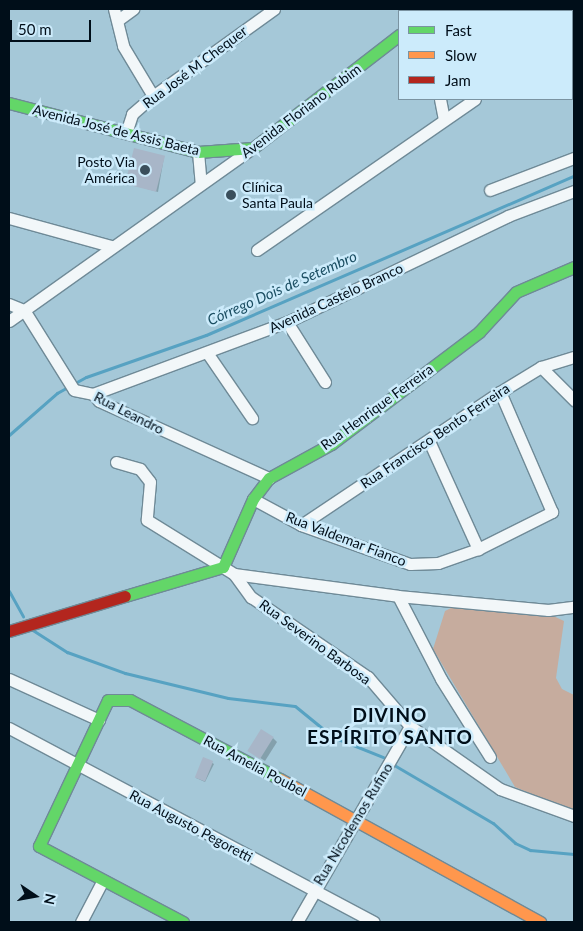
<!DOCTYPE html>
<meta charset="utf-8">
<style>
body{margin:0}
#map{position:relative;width:583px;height:931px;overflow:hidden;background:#a5c8d8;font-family:Lato,sans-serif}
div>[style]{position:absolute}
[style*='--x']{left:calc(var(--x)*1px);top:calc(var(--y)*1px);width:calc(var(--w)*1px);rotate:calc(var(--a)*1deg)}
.green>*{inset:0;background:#c6ac9e}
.shadow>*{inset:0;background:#0003}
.stream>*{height:3px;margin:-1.5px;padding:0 1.5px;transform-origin:1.5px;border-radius:1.5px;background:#57a2c2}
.building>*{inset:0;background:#a8b6c8;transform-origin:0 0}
.roads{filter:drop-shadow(1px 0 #6f8a97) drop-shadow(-1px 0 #6f8a97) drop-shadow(0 1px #6f8a97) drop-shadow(0 -1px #6f8a97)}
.street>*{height:11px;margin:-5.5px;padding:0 5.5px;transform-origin:5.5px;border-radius:5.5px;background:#f2f7f9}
.fast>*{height:11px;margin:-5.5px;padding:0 5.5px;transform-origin:5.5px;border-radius:5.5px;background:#63d668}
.slow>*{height:11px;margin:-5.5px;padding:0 5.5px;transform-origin:5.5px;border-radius:5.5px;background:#ff974d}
.jam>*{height:11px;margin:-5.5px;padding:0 5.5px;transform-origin:5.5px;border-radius:5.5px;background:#b3261e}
.dots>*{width:14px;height:14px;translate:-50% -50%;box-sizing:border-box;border:2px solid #ccebfb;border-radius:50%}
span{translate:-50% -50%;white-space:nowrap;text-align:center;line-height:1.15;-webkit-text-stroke:5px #ccebfb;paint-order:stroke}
.street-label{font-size:14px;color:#000e19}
.poi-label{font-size:14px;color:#000e19}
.right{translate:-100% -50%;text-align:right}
.left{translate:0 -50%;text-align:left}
.water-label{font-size:15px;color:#1b4e62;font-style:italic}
.district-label{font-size:19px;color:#000e19;font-weight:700;letter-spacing:1px}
.frame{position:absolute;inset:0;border:10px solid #000e19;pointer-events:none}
.legend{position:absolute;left:398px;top:10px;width:175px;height:90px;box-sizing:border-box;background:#ccebfb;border:1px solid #7a93a1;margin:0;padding:6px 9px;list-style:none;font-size:15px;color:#000e19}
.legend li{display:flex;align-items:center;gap:10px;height:25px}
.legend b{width:25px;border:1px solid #7a93a1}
.north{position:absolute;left:10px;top:871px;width:50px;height:50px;-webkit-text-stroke:4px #ccebfb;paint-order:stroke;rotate:102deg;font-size:14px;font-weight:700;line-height:20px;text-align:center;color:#000e19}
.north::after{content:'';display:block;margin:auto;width:18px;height:22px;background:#000e19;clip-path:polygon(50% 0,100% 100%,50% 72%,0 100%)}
.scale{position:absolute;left:10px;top:20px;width:81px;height:22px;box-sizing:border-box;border:2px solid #000e19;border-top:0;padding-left:6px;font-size:15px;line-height:18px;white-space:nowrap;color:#000e19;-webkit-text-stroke:4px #ccebfb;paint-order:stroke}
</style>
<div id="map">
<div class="green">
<div style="clip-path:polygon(453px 607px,549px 614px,564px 621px,556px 678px,562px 689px,574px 695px,574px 812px,515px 787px,433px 649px,445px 611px)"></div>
</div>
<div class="shadow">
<div style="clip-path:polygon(164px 157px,158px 192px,126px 183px)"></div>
<div style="clip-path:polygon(273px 738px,277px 742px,265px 761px,250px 751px)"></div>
<div style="clip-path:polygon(204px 758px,214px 764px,205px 782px,196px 778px)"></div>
</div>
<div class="stream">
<div style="--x:9;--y:435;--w:64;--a:-41.2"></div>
<div style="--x:57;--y:393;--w:33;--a:-29"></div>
<div style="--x:86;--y:377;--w:127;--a:-19.3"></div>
<div style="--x:206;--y:335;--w:401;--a:-23.4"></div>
<div style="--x:9;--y:591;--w:29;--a:61"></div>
<div style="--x:31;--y:629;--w:43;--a:32.6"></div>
<div style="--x:67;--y:652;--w:62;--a:19.9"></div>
<div style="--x:125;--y:673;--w:106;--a:13.6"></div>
<div style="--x:228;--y:698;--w:67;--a:6.8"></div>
<div style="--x:295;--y:706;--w:49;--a:39.2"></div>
<div style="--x:333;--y:737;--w:54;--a:21.8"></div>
<div style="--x:394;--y:765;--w:115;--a:30.4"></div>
<div style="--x:493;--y:823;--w:30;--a:42"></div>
<div style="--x:515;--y:843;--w:17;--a:25"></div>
<div style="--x:530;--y:850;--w:44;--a:5.2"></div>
</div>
<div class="building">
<div style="left:134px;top:148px;width:32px;height:37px;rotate:14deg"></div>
<div style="left:261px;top:729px;width:15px;height:26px;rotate:32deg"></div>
<div style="left:203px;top:757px;width:11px;height:22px;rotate:22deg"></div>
</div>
<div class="roads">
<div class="street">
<div style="--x:114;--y:9;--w:38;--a:76"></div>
<div style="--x:123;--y:46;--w:58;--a:59"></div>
<div style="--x:118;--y:20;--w:19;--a:-36"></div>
<div style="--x:572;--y:36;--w:3;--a:-45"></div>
<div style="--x:440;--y:99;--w:20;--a:79"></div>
<div style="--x:126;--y:133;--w:20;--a:-72"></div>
<div style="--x:132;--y:114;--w:28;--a:-41"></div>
<div style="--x:153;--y:96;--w:149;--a:-35.7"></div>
<div style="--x:198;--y:152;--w:32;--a:85"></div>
<div style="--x:490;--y:190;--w:90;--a:-20.9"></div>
<div style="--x:9;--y:218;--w:106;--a:15.4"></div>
<div style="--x:257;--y:250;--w:265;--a:-34.7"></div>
<div style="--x:9;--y:304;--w:16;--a:22"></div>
<div style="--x:24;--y:310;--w:94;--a:58"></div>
<div style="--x:74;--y:390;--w:19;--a:12"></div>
<div style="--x:93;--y:394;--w:9;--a:49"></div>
<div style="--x:99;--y:401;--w:187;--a:24.4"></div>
<div style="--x:9;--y:321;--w:293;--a:-35.4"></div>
<div style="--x:287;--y:322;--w:71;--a:57.7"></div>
<div style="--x:208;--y:354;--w:78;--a:55.5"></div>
<div style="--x:541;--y:367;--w:47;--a:45"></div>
<div style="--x:93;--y:394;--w:207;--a:-20.4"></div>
<div style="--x:287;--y:322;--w:245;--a:-25.6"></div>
<div style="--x:508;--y:216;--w:71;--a:-20.7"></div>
<div style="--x:429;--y:441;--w:119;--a:65.6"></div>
<div style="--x:116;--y:462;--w:25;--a:16"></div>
<div style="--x:140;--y:469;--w:16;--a:52"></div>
<div style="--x:150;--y:482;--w:38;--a:95"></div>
<div style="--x:147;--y:520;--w:102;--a:31.8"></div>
<div style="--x:234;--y:574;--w:165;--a:7.6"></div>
<div style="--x:398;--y:596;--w:151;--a:5.3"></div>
<div style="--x:548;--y:610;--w:26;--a:-7"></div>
<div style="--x:253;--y:499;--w:55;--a:28.4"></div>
<div style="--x:301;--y:525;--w:116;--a:19.7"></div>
<div style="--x:410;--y:564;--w:28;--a:-2"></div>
<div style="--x:438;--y:563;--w:42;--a:-19.3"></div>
<div style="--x:478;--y:549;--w:83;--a:-26.6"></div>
<div style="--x:552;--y:512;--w:131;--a:-113.4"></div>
<div style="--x:301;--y:525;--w:239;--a:-33.8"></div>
<div style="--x:500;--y:392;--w:48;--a:-31.4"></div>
<div style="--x:541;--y:367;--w:34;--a:-17"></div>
<div style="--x:234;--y:574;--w:29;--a:54"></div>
<div style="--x:251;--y:597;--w:142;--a:34.4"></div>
<div style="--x:368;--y:677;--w:65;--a:49.4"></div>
<div style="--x:410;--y:726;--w:110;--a:35"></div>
<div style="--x:500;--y:789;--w:79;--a:20"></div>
<div style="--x:398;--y:596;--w:93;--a:62.6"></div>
<div style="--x:441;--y:679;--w:92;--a:57.9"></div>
<div style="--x:9;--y:679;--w:99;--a:24.5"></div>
<div style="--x:9;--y:728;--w:413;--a:28"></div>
<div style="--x:81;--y:922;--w:47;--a:-62.4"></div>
<div style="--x:297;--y:922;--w:226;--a:-60"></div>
</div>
<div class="fast">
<div style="--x:9;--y:103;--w:195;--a:14.5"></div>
<div style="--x:198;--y:152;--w:55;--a:-4.2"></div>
<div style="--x:253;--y:148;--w:185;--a:-37.7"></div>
<div style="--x:125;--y:596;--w:102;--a:-16.5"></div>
<div style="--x:223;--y:567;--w:74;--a:-66.2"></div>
<div style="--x:253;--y:499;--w:26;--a:-53"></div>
<div style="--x:269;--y:478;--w:71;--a:-28.7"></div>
<div style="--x:331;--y:444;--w:186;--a:-37.1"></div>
<div style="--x:479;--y:332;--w:54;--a:-47.2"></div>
<div style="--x:516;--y:292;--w:63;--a:-23.3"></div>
<div style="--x:183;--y:922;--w:163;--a:-152.2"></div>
<div style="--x:39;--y:846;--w:161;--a:-64.7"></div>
<div style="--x:108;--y:700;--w:22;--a:0"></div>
<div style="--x:130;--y:700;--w:170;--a:27.8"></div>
</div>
<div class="slow">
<div style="--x:432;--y:11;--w:4;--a:-34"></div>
<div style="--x:280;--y:779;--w:297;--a:28.8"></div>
</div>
<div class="jam">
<div style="--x:9;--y:631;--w:121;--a:-16.8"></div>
</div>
</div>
<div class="dots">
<div style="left:145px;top:170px;background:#3a4f5c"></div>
<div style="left:231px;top:195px;background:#3a4f5c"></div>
</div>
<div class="street-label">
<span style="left:195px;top:67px;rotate:-37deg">Rua José M Chequer</span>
<span style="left:301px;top:111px;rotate:-37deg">Avenida Floriano Rubim</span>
<span style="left:116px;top:130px;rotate:14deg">Avenida José de Assis Baeta</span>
<span style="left:336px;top:298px;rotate:-25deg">Avenida Castelo Branco</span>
<span style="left:377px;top:407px;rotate:-36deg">Rua Henrique Ferreira</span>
<span style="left:129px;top:413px;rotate:27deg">Rua Leandro</span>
<span style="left:435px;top:436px;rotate:-34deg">Rua Francisco Bento Ferreira</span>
<span style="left:346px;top:539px;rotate:21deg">Rua Valdemar Fianco</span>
<span style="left:315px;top:642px;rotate:36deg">Rua Severino Barbosa</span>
<span style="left:255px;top:766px;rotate:28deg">Rua Amelia Poubel</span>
<span style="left:353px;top:824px;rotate:-59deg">Rua Nicodemos Rufino</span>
<span style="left:191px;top:826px;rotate:28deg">Rua Augusto Pegoretti</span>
</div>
<div class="poi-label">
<span class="right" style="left:135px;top:170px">Posto Via<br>América</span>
<span class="left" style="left:242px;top:195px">Clínica<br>Santa Paula</span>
</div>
<div class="water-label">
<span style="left:282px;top:288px;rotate:-24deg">Córrego Dois de Setembro</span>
</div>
<div class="district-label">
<span style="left:390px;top:726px">DIVINO<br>ESPÍRITO SANTO</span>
</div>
<div class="frame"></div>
<ul class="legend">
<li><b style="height:6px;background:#63d668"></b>Fast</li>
<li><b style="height:6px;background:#ff974d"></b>Slow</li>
<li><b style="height:6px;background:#b3261e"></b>Jam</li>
</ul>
<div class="north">N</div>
<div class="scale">50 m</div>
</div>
